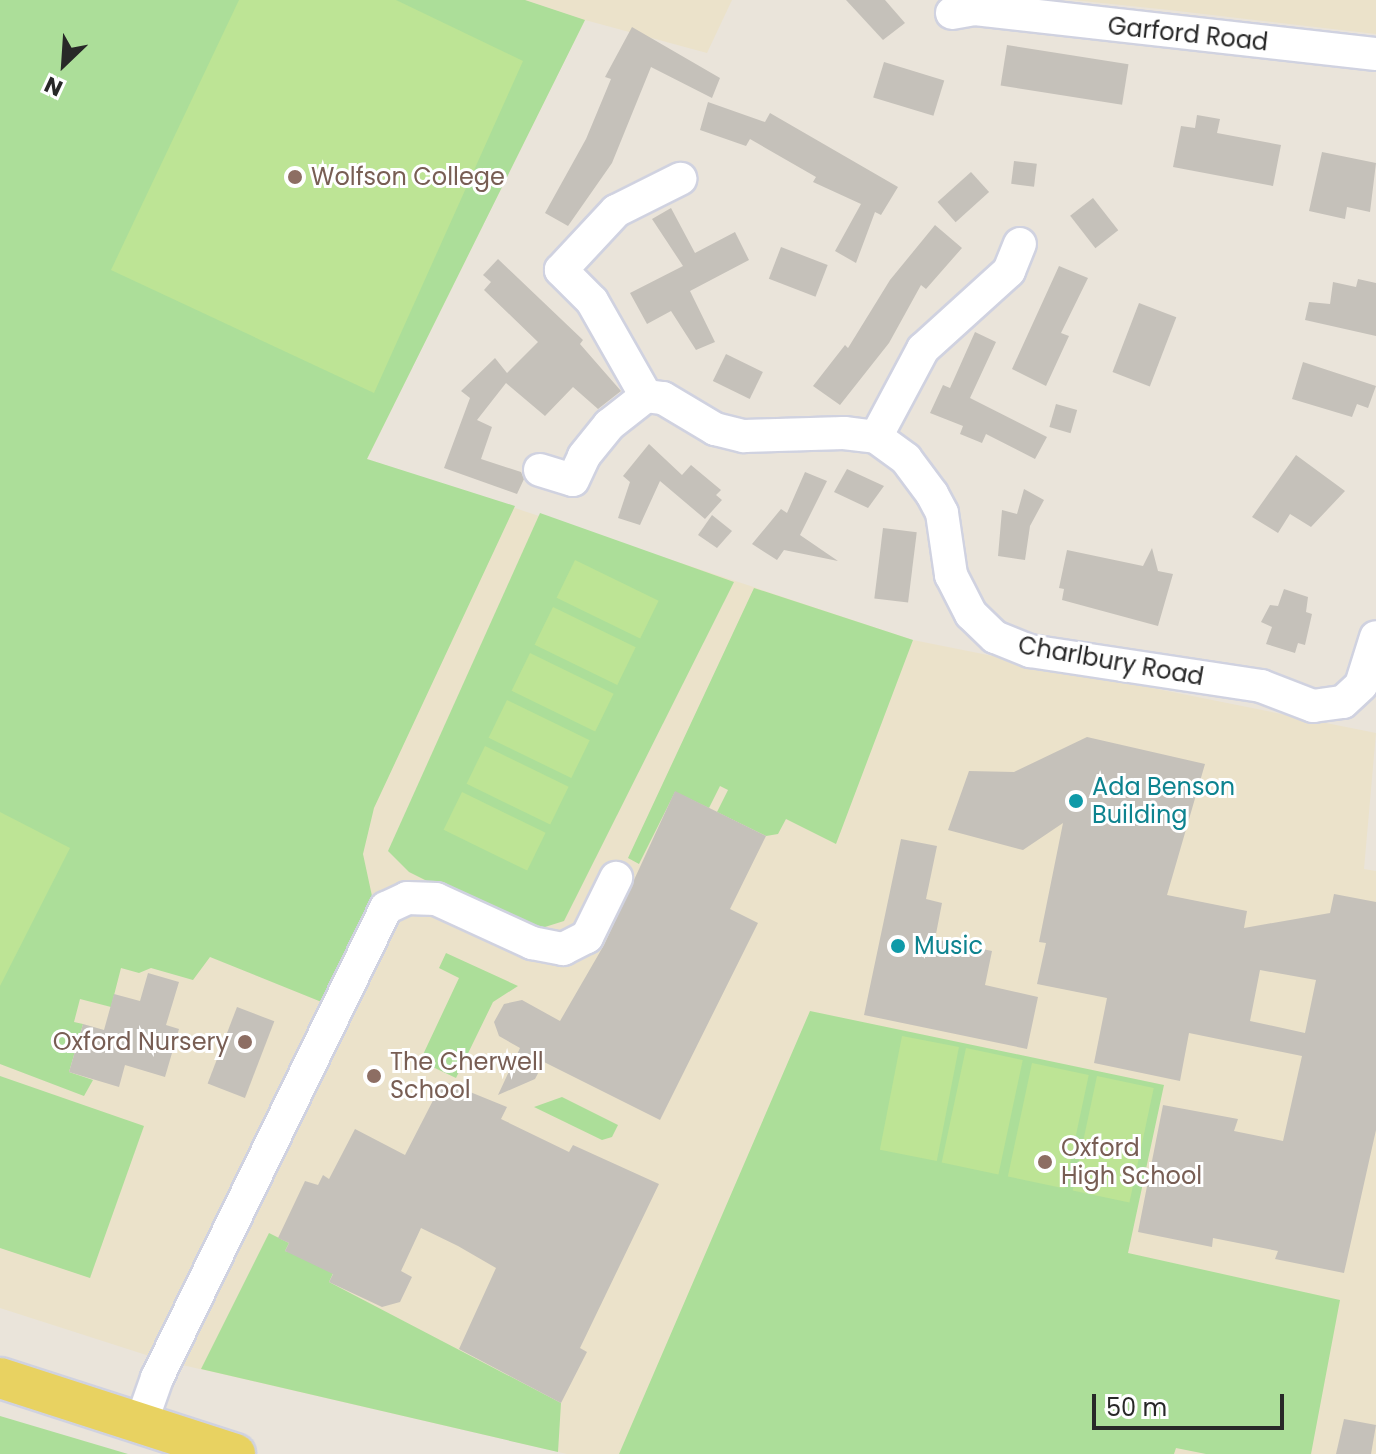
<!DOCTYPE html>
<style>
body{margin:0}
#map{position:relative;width:1376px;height:1454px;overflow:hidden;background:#eae4da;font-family:Poppins,sans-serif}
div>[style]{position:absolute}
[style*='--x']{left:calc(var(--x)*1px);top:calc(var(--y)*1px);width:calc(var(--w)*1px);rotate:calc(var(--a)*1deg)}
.education>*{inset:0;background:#ebe2ca}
.green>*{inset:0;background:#acde99}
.pitch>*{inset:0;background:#bde495;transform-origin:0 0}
.building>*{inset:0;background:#c5c1ba;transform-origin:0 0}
.roads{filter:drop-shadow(2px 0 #d0d2e0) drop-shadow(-2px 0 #d0d2e0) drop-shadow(0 2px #d0d2e0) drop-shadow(0 -2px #d0d2e0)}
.minor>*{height:32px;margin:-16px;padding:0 16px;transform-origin:16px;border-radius:16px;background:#fff}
.major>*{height:40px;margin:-20px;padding:0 20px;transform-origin:20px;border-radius:20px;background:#e8d261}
.dots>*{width:22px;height:22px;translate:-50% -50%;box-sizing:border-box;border:4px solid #fff;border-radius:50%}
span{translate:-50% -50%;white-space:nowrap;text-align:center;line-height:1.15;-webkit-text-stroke:6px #fff;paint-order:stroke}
.street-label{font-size:24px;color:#282828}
.education-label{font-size:24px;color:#785e54}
.left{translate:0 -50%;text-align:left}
.right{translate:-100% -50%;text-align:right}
.culture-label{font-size:24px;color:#0d838f}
.north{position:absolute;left:24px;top:24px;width:80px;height:80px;-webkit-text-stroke:6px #fff;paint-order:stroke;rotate:205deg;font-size:22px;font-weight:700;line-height:32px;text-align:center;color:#282828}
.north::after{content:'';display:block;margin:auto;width:28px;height:36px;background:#282828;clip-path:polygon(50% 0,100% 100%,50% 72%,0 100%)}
.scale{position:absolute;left:1092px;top:1394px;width:192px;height:36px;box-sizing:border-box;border:4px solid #282828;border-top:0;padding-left:10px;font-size:24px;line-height:28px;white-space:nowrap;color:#282828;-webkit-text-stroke:6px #fff;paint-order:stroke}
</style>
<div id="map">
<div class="education">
<div style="clip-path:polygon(184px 0,732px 0,707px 53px,585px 20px,367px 459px,913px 640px,1376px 733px,1364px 869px,1376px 871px,1376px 1454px,567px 1454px,165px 1361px,0 1308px,0 296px)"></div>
<div style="clip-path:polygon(1073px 0,1376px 0,1376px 34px,1169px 10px)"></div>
</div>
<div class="green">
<div style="clip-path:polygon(0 0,525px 0,585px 20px,367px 459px,515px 506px,374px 808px,363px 854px,375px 910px,329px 1005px,210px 957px,193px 980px,151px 968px,139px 973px,121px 968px,111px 1007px,80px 999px,74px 1022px,83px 1024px,69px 1072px,93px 1080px,84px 1096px,0 1064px)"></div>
<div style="clip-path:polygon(540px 513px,734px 582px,564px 921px,529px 932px,409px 872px,388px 851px)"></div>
<div style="clip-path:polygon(754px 588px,913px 640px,836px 844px,786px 819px,778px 834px,766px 836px,717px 812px,728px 790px,720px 786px,709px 808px,675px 792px,639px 864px,628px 858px)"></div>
<div style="clip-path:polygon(446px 953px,518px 986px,493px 1002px,456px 1078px,420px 1061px,459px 978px,439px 968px)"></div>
<div style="clip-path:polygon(810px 1011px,1164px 1085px,1128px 1253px,1340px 1300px,1311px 1454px,1206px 1454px,1176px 1448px,1174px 1454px,619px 1454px)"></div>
<div style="clip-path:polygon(0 1076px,144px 1126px,90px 1278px,0 1248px)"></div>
<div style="clip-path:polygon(562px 1097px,618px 1125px,612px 1137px,602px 1140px,534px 1107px)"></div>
<div style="clip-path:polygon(269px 1233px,289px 1243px,285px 1251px,336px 1267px,329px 1282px,561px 1403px,558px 1452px,201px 1369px)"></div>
<div style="clip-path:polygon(0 1416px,128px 1454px,0 1454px)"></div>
</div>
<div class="pitch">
<div style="clip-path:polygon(239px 0,396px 0,523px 61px,374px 393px,111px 270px)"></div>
<div style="left:575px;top:560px;width:93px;height:42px;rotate:26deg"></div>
<div style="left:553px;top:607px;width:92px;height:42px;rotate:26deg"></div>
<div style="left:530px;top:653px;width:93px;height:42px;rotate:26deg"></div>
<div style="left:507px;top:700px;width:92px;height:42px;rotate:26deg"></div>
<div style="left:485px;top:746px;width:93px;height:42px;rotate:26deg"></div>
<div style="left:462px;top:792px;width:93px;height:42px;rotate:26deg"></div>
<div style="clip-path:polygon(0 812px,70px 848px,0 986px)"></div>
<div style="left:902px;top:1036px;width:58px;height:116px;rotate:11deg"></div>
<div style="left:966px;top:1048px;width:58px;height:117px;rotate:12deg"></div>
<div style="left:1032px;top:1063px;width:58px;height:116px;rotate:12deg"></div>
<div style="left:1097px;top:1076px;width:58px;height:117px;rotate:12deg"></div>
</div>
<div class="building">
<div style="clip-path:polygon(846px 0,885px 0,905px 23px,883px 40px)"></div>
<div style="clip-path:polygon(632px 27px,720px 78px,712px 98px,651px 67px,612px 163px,568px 226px,545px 213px,586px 139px,611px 79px,605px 77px)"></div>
<div style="left:1007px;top:45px;width:123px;height:41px;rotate:9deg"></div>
<div style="left:884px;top:62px;width:63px;height:37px;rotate:17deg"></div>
<div style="clip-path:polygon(708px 102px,765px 122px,770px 113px,898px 187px,881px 215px,875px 212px,856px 263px,835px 251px,861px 204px,813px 182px,816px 177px,750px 139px,746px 146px,700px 130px)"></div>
<div style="clip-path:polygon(1197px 115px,1220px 119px,1217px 133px,1281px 145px,1273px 186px,1173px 167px,1181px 126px,1195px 128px)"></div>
<div style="clip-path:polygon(1322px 152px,1376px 163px,1370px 212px,1347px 207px,1345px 219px,1309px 211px)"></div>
<div style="left:1014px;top:161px;width:23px;height:23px;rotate:7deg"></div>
<div style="left:971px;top:172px;width:27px;height:45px;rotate:48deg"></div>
<div style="left:1093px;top:198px;width:41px;height:29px;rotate:52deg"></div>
<div style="clip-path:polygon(671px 208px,695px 253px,735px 232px,749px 260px,690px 291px,715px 342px,696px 350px,671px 311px,647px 324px,630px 293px,683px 266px,652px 219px)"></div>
<div style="clip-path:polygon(935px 225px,962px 248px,926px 289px,921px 285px,889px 343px,840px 405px,813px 386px,845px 345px,848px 348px,890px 280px)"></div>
<div style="left:781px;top:247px;width:50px;height:34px;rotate:21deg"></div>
<div style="clip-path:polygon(498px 259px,583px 340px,580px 344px,621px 391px,598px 409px,573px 387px,545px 416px,506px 383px,477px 420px,492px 427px,481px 459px,521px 472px,524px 479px,517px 494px,444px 468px,470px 398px,461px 391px,495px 358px,507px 373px,538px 342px,484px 290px,491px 282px,483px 275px)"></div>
<div style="clip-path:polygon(1059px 266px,1088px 278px,1061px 333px,1069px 336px,1046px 386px,1012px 369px)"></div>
<div style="clip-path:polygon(1358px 279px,1376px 283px,1376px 336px,1305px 320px,1309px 302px,1330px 304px,1333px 282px,1356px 287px)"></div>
<div style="left:1139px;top:303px;width:40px;height:74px;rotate:21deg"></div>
<div style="clip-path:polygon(975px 332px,996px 342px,970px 398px,1047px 437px,1035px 459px,986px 434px,982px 443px,960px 434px,963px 426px,930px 413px,943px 385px,950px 388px)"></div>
<div style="left:726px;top:354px;width:41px;height:30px;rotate:26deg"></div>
<div style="clip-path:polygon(1303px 362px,1376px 386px,1368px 408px,1357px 404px,1352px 417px,1292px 399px)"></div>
<div style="left:1056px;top:404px;width:22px;height:24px;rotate:16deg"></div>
<div style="clip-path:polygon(649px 444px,682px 475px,691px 465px,721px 490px,716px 495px,722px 500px,705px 519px,660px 481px,640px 525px,618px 518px,630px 482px,623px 476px)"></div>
<div style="clip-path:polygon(1296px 455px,1345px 491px,1311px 527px,1290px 514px,1278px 533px,1252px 517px)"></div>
<div style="clip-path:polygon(847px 469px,884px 486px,868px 508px,834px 492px)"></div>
<div style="clip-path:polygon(805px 472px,827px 481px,800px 535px,838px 561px,784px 550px,777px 560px,752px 544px,781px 509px,787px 513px)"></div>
<div style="clip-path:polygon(1024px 489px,1044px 500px,1030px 526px,1025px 560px,998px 556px,1002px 510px,1017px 514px)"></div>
<div style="clip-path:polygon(712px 515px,732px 531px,717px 548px,698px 535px)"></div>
<div style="left:883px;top:528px;width:34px;height:71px;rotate:7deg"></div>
<div style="clip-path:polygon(1152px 548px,1158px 571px,1173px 574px,1158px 626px,1062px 600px,1064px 589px,1059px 588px,1067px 550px,1143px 566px)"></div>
<div style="clip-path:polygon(1284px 589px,1308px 597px,1306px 612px,1312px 614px,1305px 645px,1298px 643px,1295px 653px,1266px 644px,1272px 627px,1261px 622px,1270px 605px,1278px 606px)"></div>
<div style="clip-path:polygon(evenodd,1087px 737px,1205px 764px,1167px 895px,1247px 911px,1244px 928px,1330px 913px,1334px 894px,1376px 902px,1376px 1130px,1344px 1273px,1275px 1259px,1278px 1251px,1213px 1238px,1212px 1247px,1138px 1232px,1163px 1105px,1238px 1119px,1234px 1131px,1283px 1141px,1302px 1056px,1189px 1033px,1180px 1081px,1094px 1063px,1107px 998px,1037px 984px,1046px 943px,1039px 942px,1063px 823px,1023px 850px,948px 830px,969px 771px,1014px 772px,1087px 737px,1260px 970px,1316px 980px,1305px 1033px,1250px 1021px,1260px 970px)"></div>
<div style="clip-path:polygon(675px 791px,766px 836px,730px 909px,758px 923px,660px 1120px,544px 1062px,535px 1079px,498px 1095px,520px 1048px,499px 1036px,494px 1022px,504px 1004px,522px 1000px,560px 1021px,604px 945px)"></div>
<div style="clip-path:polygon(901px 839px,937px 846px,926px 899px,942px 903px,935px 939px,992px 951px,985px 985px,1038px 997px,1027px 1049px,864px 1015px)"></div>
<div style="clip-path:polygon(148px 973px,179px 982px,166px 1025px,179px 1029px,165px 1077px,125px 1065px,119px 1087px,69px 1072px,83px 1024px,104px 1030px,114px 994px,140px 1001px)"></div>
<div style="left:237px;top:1007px;width:40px;height:82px;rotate:21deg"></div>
<div style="clip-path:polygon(443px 1081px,507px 1107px,501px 1119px,569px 1152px,573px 1145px,659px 1184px,580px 1348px,587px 1352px,561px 1403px,459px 1349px,496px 1268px,458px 1246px,421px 1228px,401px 1271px,412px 1277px,400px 1302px,382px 1307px,329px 1282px,333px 1274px,285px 1251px,289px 1243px,278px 1238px,305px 1181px,318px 1185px,323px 1175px,329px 1179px,355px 1129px,405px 1155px)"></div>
<div style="clip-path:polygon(1344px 1419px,1376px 1425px,1371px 1454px,1336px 1454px)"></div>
</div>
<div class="roads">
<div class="minor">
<div style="--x:952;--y:13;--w:23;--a:-10"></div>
<div style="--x:975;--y:9;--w:404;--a:6.4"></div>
<div style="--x:646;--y:396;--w:109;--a:-119.6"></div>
<div style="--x:592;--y:301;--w:44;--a:-135"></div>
<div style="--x:561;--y:270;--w:81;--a:-47"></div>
<div style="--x:616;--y:211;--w:72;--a:-26.6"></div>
<div style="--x:876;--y:437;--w:100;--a:-61.9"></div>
<div style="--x:923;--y:349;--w:116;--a:-42.2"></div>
<div style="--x:1009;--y:271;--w:29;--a:-68"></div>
<div style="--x:540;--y:470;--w:34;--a:17"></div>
<div style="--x:573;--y:480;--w:26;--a:-65"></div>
<div style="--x:584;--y:456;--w:40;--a:-51"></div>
<div style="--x:609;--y:425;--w:47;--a:-38.1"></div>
<div style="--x:646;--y:396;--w:17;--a:7"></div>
<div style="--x:663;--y:398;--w:61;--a:30.8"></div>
<div style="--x:715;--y:429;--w:30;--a:14"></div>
<div style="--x:744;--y:436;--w:100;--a:-1.7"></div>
<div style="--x:844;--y:433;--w:32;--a:7"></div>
<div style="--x:876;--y:437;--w:37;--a:36"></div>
<div style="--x:906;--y:459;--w:44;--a:53.4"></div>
<div style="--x:932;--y:494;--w:21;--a:62"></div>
<div style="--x:942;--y:513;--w:63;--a:81.7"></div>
<div style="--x:951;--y:575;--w:44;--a:62.9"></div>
<div style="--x:971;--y:614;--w:33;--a:44"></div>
<div style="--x:995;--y:637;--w:38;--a:22"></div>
<div style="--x:1030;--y:651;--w:234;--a:8.6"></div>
<div style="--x:1261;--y:686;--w:56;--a:21"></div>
<div style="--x:1313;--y:706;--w:30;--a:-8"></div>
<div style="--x:1343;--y:702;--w:25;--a:-43"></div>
<div style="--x:1361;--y:685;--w:50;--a:-72.6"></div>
<div style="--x:140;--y:1426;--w:51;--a:-70.5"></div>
<div style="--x:157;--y:1378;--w:523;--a:-64.02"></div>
<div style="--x:386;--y:908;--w:23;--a:-25"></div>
<div style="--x:407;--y:898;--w:29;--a:2"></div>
<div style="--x:436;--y:899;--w:106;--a:24.6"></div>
<div style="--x:532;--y:943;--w:32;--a:11"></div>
<div style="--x:563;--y:949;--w:27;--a:-27"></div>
<div style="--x:587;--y:937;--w:66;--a:-63.8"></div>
</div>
<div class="major">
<div style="--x:0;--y:1378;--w:247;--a:17.9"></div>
</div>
</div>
<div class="dots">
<div style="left:295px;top:177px;background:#8d6e63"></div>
<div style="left:1076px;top:801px;background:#0f9aa8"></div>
<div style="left:898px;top:946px;background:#0f9aa8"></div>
<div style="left:245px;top:1042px;background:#8d6e63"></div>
<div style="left:374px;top:1076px;background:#8d6e63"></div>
<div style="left:1045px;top:1162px;background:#8d6e63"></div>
</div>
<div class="street-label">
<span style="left:1188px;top:34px;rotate:6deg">Garford Road</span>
<span style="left:1111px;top:661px;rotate:10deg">Charlbury Road</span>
</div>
<div class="education-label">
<span class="left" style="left:311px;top:177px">Wolfson College</span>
<span class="right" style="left:229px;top:1042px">Oxford Nursery</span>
<span class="left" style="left:390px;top:1076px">The Cherwell<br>School</span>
<span class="left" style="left:1061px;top:1162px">Oxford<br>High School</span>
</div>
<div class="culture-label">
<span class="left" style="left:1092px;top:801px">Ada Benson<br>Building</span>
<span class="left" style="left:914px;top:946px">Music</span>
</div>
<div class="north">N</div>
<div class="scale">50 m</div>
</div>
